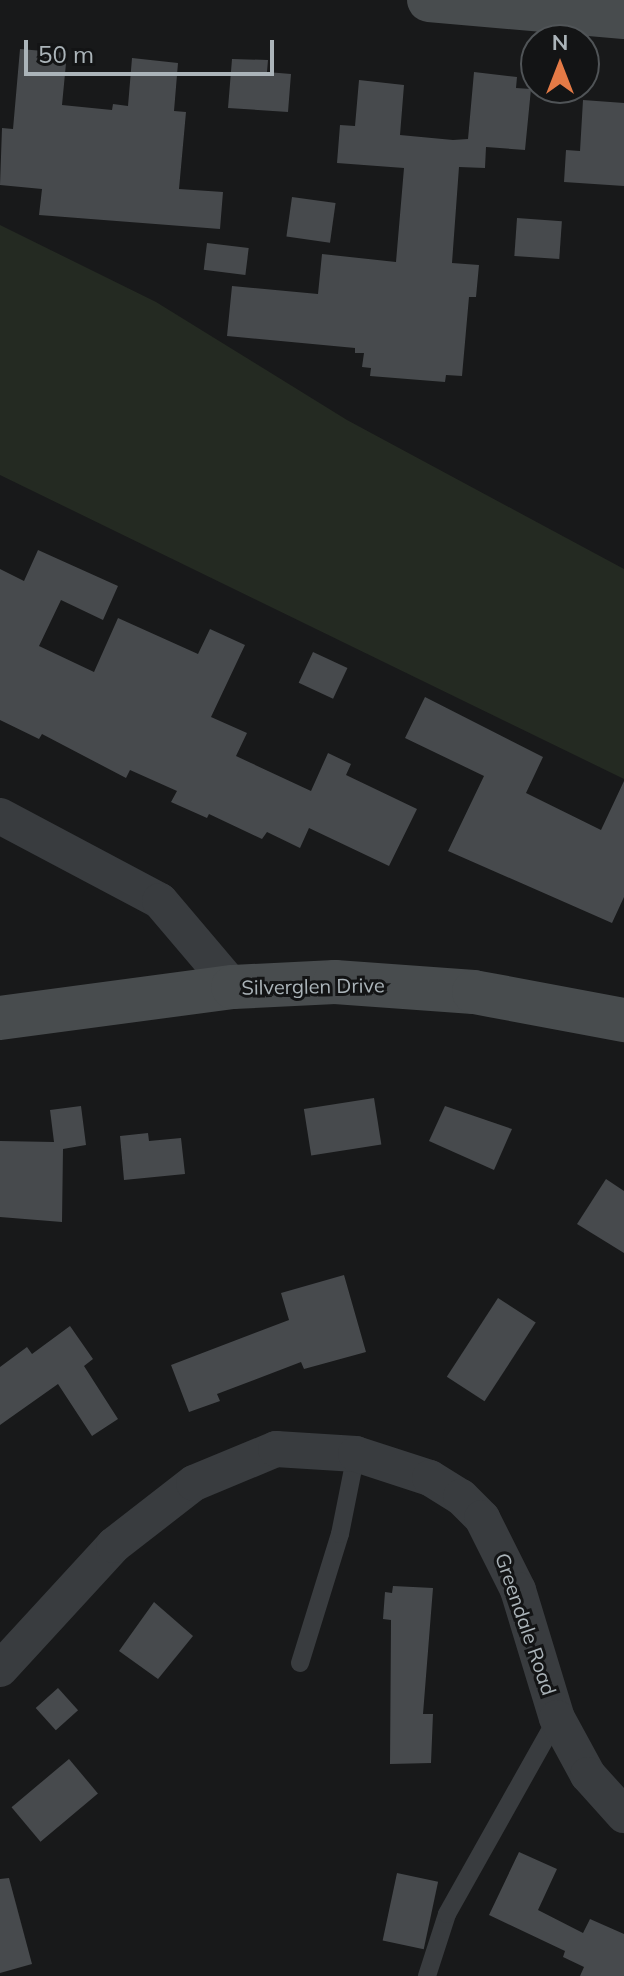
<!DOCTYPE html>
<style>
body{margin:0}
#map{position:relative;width:624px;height:1976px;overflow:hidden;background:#18191a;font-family:Mulish,sans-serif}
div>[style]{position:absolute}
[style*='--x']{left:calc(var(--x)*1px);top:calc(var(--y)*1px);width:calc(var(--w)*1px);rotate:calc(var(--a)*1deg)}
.green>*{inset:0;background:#242a22}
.building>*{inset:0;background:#474a4d;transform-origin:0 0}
.lane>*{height:18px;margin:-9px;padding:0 9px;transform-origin:9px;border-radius:9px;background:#393c3f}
.street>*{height:36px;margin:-18px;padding:0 18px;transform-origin:18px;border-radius:18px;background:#393c3f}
.secondary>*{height:44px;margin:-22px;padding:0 22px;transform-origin:22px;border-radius:22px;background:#484c4e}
span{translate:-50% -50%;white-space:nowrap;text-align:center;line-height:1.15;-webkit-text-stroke:6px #131415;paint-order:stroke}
.street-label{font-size:20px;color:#abb4b9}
.north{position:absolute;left:520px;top:24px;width:80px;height:80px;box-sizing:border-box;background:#131415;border:2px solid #505457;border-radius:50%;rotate:0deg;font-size:22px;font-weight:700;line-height:32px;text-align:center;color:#abb4b9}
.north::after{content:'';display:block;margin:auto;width:28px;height:36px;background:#e47a46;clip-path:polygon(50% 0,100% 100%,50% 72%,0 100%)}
.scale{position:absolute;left:24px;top:40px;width:250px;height:36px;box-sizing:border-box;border:4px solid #abb4b9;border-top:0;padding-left:10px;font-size:24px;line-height:28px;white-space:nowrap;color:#abb4b9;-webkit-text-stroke:6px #131415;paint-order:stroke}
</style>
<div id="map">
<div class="green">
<div style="clip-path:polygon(0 225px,156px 302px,347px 420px,624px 569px,624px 779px,0 475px)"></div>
</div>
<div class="building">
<div style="clip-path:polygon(20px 49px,67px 53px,62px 105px,112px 110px,113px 104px,128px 106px,132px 58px,178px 63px,174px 111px,186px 112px,179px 189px,223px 192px,220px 229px,39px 215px,42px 189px,0 185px,2px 128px,13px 129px)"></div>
<div style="clip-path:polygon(232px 59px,268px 60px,267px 72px,291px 74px,288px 112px,228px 108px)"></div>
<div style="clip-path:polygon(474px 72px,517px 77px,516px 88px,531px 89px,525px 150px,486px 147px,485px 168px,459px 167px,452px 263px,479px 265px,476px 297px,469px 297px,462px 376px,446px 375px,445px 382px,370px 376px,371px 368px,362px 367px,364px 353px,355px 353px,355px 348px,227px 336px,232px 286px,318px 294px,322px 254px,396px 262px,404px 168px,337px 163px,340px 125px,355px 126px,359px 80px,404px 85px,400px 135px,453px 140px,468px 139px)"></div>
<div style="clip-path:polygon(583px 100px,624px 103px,624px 186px,564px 182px,566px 150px,580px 151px)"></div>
<div style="left:292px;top:197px;width:44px;height:40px;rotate:8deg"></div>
<div style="left:517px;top:218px;width:45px;height:38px;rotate:4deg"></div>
<div style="left:207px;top:243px;width:42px;height:27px;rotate:7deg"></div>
<div style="clip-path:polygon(38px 550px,118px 586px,103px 620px,61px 600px,39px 646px,94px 672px,118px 618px,198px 654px,210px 629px,245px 645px,211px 717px,247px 733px,236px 756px,311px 791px,328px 753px,351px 764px,346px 775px,417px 809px,389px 866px,309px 828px,300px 848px,267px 832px,262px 839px,209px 814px,207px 818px,171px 802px,177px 791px,130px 770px,126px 778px,42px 734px,39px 739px,0 720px,0 569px,24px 581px)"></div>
<div style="left:313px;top:652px;width:38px;height:34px;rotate:25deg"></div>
<div style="clip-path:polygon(425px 697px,543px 757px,526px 793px,601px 830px,624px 781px,624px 897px,612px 923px,448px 851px,484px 776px,405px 738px)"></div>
<div style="left:374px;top:1098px;width:47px;height:71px;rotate:81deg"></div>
<div style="clip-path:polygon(81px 1106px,86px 1145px,63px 1149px,62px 1222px,0 1217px,0 1141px,54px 1142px,50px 1110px)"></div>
<div style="clip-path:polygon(445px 1106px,512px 1129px,494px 1170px,429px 1141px)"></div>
<div style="clip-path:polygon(148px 1133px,149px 1141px,181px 1138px,185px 1174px,124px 1180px,120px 1136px)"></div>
<div style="clip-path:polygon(606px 1179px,624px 1191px,624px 1253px,577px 1224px)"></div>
<div style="clip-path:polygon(344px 1275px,366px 1352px,304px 1369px,301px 1362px,217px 1394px,220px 1401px,189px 1412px,171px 1365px,289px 1320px,281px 1293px)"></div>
<div style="left:498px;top:1298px;width:45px;height:94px;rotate:33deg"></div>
<div style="clip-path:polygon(70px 1326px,93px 1359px,84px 1366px,118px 1419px,92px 1436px,58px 1384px,0 1425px,0 1367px,27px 1347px,32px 1354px)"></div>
<div style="clip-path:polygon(393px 1586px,433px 1588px,423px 1714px,433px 1714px,431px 1763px,390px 1764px,391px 1620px,383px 1619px,385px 1592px,392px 1593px)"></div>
<div style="clip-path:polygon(154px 1602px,193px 1636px,158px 1679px,119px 1651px)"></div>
<div style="left:58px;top:1688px;width:30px;height:30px;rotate:48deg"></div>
<div style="left:69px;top:1759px;width:45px;height:75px;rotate:50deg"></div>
<div style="clip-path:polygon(519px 1852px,557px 1869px,538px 1910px,583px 1933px,590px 1919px,624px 1934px,624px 1976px,580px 1976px,584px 1967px,563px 1957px,565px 1951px,489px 1915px)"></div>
<div style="left:397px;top:1873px;width:42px;height:69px;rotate:12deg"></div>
<div style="clip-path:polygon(9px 1878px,32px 1964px,0 1973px,0 1879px)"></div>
</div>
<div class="lane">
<div style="--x:300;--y:1663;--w:135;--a:-72.8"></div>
<div style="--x:340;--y:1534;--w:82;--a:-78.7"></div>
<div style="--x:427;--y:1976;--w:65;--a:-72.1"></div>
<div style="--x:447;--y:1914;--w:225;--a:-60.7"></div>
</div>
<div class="street">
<div style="--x:0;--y:816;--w:181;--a:28"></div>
<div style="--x:160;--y:901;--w:113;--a:49.7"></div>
<div style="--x:0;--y:1669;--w:168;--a:-47.4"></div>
<div style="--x:114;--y:1545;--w:101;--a:-37.8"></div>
<div style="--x:194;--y:1483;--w:89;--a:-22.5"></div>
<div style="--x:276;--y:1449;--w:80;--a:3.6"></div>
<div style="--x:356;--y:1454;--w:78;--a:18"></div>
<div style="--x:430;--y:1478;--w:36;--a:32"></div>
<div style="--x:461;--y:1497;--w:30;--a:45"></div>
<div style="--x:482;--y:1518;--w:80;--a:63.4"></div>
<div style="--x:518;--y:1590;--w:134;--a:73.1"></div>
<div style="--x:557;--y:1718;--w:65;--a:61.5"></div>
<div style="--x:588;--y:1775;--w:54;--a:48"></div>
</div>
<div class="secondary">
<div style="--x:429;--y:0;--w:196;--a:5"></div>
<div style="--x:0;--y:1018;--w:235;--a:-7.6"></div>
<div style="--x:233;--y:987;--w:102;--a:-2.8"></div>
<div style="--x:335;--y:982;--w:139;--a:4.1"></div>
<div style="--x:474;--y:992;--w:153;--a:10.6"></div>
</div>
<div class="street-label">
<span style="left:313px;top:986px;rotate:-1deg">Silverglen Drive</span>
<span style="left:526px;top:1624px;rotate:71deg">Greendale Road</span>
</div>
<div class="north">N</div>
<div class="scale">50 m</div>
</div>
